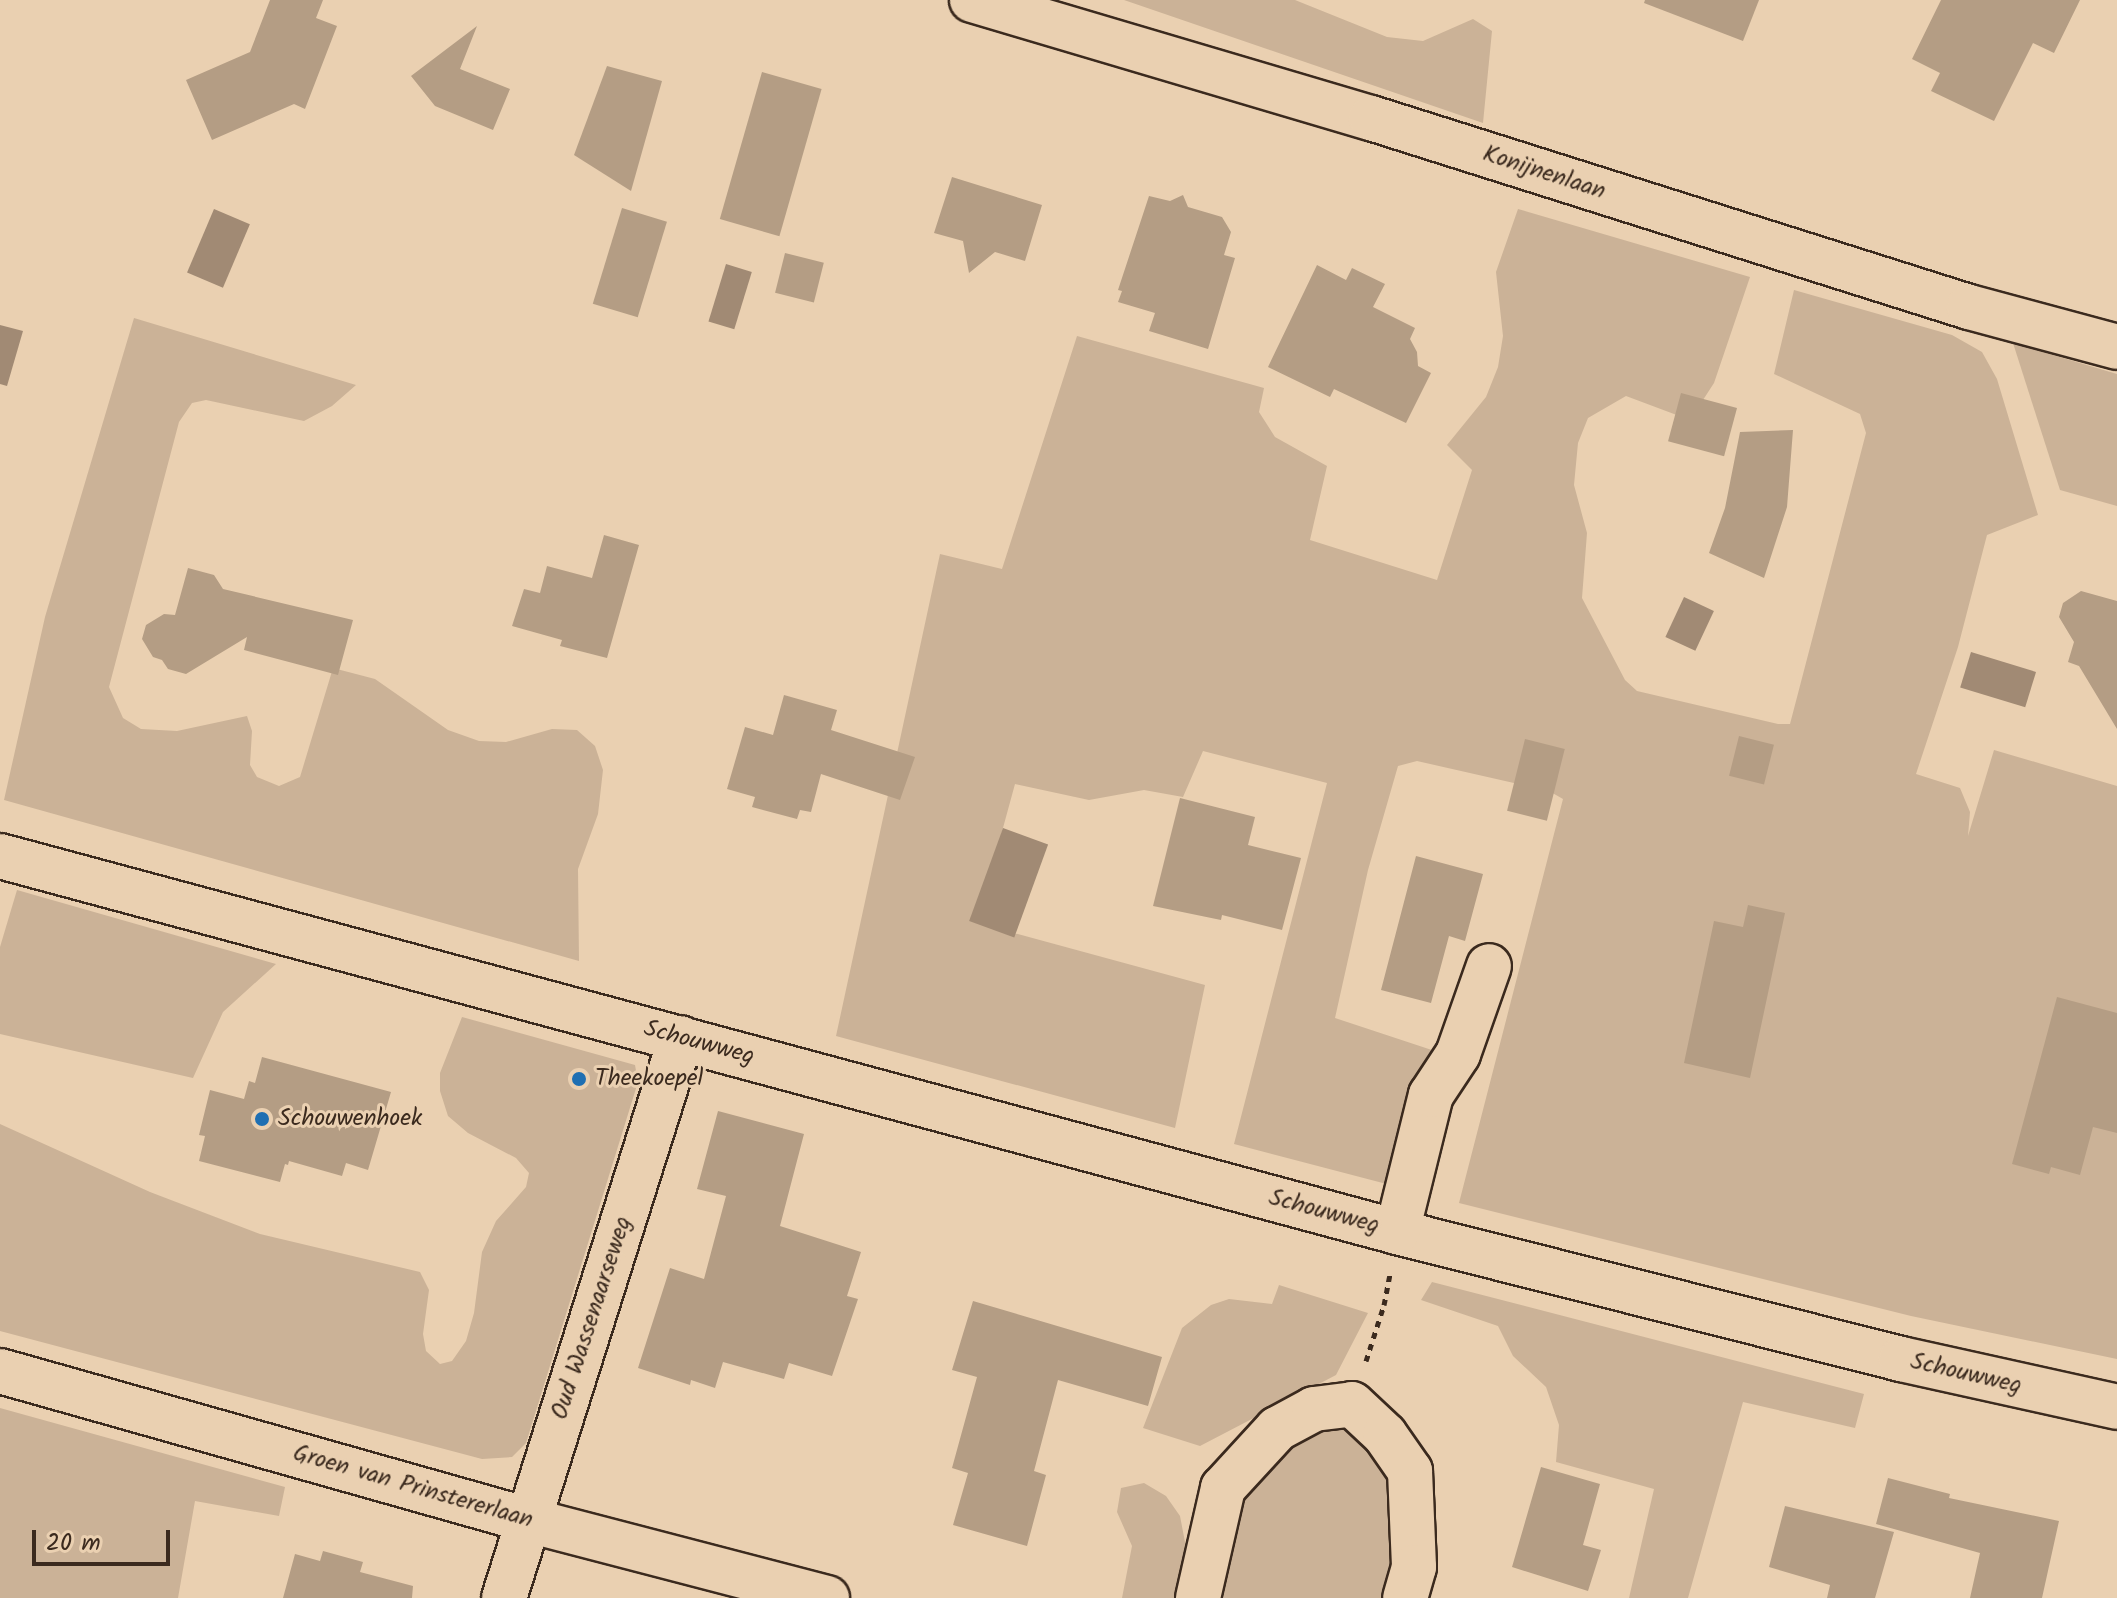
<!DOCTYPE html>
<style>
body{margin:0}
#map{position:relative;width:2117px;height:1598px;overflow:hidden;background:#ead0b1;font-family:Kalam,sans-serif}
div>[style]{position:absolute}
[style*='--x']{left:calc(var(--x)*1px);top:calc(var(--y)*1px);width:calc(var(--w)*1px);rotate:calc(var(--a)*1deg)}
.green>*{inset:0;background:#cbb297}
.water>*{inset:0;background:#a18a74;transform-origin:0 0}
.building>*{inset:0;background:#b49d84;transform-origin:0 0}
.path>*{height:5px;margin-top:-2.5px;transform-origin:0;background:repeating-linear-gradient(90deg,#3b2a1e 0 6px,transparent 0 12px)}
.roads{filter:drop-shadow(2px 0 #3b2a1e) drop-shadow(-2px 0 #3b2a1e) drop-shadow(0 2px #3b2a1e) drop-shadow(0 -2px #3b2a1e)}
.minor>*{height:44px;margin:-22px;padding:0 22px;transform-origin:22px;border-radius:22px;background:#ead0b1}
.dots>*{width:22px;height:22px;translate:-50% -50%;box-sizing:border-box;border:4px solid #ead0b1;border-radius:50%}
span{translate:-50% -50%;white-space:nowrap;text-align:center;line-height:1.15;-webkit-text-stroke:6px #ead0b1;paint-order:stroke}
.street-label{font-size:24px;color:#3b2a1e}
.poi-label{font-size:24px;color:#3b2a1e}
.left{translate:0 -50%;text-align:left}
.scale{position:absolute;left:32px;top:1530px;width:138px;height:36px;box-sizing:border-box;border:4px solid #3b2a1e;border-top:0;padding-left:10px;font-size:24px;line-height:28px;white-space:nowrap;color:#3b2a1e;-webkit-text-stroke:6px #ead0b1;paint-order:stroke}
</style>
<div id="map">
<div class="green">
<div style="clip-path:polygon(1124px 0,1295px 0,1387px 37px,1423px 41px,1473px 19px,1492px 31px,1483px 123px)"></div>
<div style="clip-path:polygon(1518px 209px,1750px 277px,1714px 383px,1690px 420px,1626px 396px,1588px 418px,1578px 443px,1574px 485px,1587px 533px,1582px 598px,1625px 680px,1637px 691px,1778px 724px,1790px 724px,1866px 433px,1860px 414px,1774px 374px,1794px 290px,1952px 335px,1982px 352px,1997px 379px,2038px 515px,1987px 535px,1958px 647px,1916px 774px,1960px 788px,1970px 812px,1968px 836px,1994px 750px,2117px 786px,2117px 1359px,1911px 1316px,1459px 1203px,1563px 799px,1549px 791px,1417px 761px,1398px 766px,1368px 870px,1335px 1018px,1456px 1058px,1421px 1193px,1234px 1144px,1327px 783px,1203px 751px,1183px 797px,1144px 790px,1089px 800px,1015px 784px,977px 923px,1205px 985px,1175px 1128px,836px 1036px,940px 554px,1002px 569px,1077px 336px,1264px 388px,1259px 412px,1275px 437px,1327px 466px,1310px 540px,1437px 580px,1472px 470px,1447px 445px,1486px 397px,1498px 367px,1503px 336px,1496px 272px)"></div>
<div style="clip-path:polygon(134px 318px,356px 385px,332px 406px,304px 421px,206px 400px,192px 403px,179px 422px,109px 687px,123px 718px,141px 729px,177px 731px,247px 716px,252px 731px,250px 765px,257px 777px,279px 786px,300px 777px,333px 668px,375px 679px,448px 730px,479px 741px,506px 742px,552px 729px,577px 730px,595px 746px,603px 770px,598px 814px,578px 869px,579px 961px,4px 800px,45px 617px)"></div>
<div style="clip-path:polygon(2013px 343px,2117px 374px,2117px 506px,2060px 490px)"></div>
<div style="clip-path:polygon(17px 890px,276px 964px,223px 1012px,193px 1078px,0 1034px,0 947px)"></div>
<div style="clip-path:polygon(462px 1017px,635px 1065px,638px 1082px,526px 1443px,512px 1457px,482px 1459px,0 1331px,0 1124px,150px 1192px,260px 1234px,420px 1272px,429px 1290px,423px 1334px,426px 1351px,440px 1364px,452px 1361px,466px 1341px,474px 1313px,482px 1252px,496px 1221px,526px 1187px,529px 1173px,516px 1158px,468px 1133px,448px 1116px,440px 1091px,440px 1073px)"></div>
<div style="clip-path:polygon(1432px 1282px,1864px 1394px,1855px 1428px,1743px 1402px,1688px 1598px,1629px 1598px,1654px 1489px,1556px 1462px,1559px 1425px,1546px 1387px,1513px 1356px,1498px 1326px,1421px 1300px)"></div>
<div style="clip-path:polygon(1279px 1285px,1368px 1313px,1336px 1375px,1200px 1446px,1143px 1428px,1182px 1328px,1211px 1305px,1229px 1299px,1272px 1304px)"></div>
<div style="clip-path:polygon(0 1408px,285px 1487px,279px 1516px,195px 1501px,178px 1598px,0 1598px)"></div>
<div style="clip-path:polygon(1349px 1423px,1392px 1468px,1400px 1554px,1382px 1598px,1208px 1598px,1233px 1506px,1294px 1433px)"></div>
<div style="clip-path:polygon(1144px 1483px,1166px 1496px,1180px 1516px,1185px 1542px,1183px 1580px,1175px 1598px,1122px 1598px,1132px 1546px,1117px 1512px,1121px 1488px)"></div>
</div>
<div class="water">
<div style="left:214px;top:209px;width:39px;height:69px;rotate:23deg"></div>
<div style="left:726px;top:264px;width:27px;height:60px;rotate:17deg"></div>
<div style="clip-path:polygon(0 325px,23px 331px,7px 386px,0 384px)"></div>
<div style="left:1684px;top:597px;width:33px;height:44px;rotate:25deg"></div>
<div style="left:1971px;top:652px;width:68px;height:37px;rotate:17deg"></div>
<div style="left:1003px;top:828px;width:48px;height:99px;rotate:20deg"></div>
</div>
<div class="building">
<div style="clip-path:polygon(270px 0,323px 0,316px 18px,337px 26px,305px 109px,294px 104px,212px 140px,186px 80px,250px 52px)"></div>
<div style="clip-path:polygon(1645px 0,1759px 0,1743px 41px,1644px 3px)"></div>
<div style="clip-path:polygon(1941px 0,2080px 0,2054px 53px,2033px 43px,1994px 121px,1931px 91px,1940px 73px,1912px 59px)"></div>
<div style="clip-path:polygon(477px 26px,460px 69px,510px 89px,493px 130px,435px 106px,411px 76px)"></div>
<div style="clip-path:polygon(607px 66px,662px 81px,631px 191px,574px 155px)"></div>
<div style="left:762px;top:72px;width:62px;height:153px;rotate:16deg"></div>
<div style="clip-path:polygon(952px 177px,1042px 205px,1025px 261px,995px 252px,969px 273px,963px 241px,934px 233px)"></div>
<div style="clip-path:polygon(1183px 195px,1188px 207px,1222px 217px,1231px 232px,1224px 255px,1235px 258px,1208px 349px,1149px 331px,1155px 313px,1118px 302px,1122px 291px,1118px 290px,1149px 196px,1170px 201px)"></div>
<div style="left:622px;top:208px;width:47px;height:100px;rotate:17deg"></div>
<div style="left:785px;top:253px;width:40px;height:41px;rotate:14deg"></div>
<div style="clip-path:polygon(1317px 265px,1346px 280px,1352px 268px,1385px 284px,1373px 307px,1415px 328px,1410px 339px,1417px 352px,1418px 366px,1431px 373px,1406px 423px,1334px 389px,1330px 397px,1268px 367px)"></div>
<div style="left:1681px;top:393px;width:58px;height:50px;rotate:15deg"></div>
<div style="clip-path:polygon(1793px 430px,1787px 507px,1764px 578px,1709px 553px,1725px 508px,1740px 432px)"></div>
<div style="clip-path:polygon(604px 535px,639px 545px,607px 658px,560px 646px,562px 640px,512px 626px,524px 589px,540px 593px,547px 566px,592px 578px)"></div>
<div style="clip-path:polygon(188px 568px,214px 575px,223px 589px,353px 620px,338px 675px,244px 650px,247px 637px,186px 674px,168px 669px,162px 660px,153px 657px,142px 639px,146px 625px,164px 614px,175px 615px)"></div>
<div style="clip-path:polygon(2081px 591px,2117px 601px,2117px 729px,2079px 666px,2068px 662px,2074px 642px,2059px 617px,2063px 603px)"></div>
<div style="clip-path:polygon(784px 695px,837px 710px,831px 730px,915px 757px,900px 800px,821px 774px,811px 812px,800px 810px,797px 819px,752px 807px,755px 797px,727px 789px,745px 727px,773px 735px)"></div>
<div style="left:1739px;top:736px;width:36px;height:41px;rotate:14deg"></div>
<div style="left:1525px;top:739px;width:41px;height:74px;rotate:14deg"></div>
<div style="clip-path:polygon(1180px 798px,1255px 817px,1248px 845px,1301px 858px,1282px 930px,1222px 915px,1221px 920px,1153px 906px)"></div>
<div style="clip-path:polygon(1416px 856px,1483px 874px,1465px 941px,1449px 936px,1431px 1003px,1381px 990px)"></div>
<div style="clip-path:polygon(1748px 905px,1785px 913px,1750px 1078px,1684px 1063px,1714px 921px,1743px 927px)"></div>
<div style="clip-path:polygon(2057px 997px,2117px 1013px,2117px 1133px,2093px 1127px,2080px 1175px,2051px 1167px,2049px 1174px,2012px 1164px)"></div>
<div style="clip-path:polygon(262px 1057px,391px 1092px,368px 1170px,346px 1163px,342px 1176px,289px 1161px,288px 1165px,285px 1164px,280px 1182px,199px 1161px,205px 1136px,199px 1135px,210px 1090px,244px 1099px,249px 1081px,255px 1083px)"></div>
<div style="clip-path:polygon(718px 1111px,804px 1134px,780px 1226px,861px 1252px,847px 1296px,858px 1299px,832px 1376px,789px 1363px,784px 1379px,723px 1362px,715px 1388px,691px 1380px,690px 1385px,638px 1368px,670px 1268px,704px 1279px,726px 1196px,697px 1189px)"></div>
<div style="clip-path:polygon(973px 1301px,1162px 1357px,1148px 1406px,1058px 1380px,1034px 1471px,1046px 1475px,1027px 1546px,953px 1525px,968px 1473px,952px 1468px,977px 1377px,952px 1370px)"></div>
<div style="clip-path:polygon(1541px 1467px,1600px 1484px,1583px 1545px,1601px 1550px,1588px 1591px,1512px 1567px)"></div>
<div style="clip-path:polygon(1888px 1478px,1950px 1494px,1949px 1498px,2059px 1521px,2042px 1598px,1970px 1598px,1980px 1553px,1876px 1524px)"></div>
<div style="clip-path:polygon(1785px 1506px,1894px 1532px,1875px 1598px,1827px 1598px,1830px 1585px,1769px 1567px)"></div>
<div style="clip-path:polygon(323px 1551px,363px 1562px,360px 1572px,413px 1586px,412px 1598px,283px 1598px,295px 1554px,320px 1561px)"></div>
</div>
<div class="path">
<div style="--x:1366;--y:1361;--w:59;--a:-72.2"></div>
<div style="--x:1384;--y:1305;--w:32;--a:-79"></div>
</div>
<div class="roads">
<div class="minor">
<div style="--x:972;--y:0;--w:416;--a:16.5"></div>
<div style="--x:1371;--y:118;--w:627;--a:17.54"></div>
<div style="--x:1969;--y:307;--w:153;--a:15.1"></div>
<div style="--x:0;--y:856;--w:1447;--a:15.06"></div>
<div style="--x:1397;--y:1232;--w:520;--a:14.14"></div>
<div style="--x:1901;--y:1359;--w:221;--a:12.5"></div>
<div style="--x:1397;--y:1232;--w:141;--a:-76.1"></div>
<div style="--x:1431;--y:1095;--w:49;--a:-56.6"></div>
<div style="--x:1458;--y:1054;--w:93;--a:-70.6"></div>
<div style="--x:0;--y:1371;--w:549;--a:15.76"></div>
<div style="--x:528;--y:1520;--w:309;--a:14.6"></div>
<div style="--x:504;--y:1598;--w:587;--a:-72.46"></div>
<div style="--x:1198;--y:1598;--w:113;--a:-77.2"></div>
<div style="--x:1223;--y:1488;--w:80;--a:-47.5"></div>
<div style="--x:1277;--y:1429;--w:42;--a:-28.4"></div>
<div style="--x:1314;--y:1409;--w:38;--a:-7"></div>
<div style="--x:1352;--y:1404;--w:45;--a:43.2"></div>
<div style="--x:1385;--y:1435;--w:44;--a:55.2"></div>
<div style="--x:1410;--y:1471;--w:96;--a:87.6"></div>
<div style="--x:1414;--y:1567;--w:32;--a:106"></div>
</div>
</div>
<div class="dots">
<div style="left:579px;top:1079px;background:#1f6fb2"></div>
<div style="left:262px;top:1119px;background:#1f6fb2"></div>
</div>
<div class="street-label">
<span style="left:1544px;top:173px;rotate:18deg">Konijnenlaan</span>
<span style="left:699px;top:1043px;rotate:15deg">Schouwweg</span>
<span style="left:1324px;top:1212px;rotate:15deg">Schouwweg</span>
<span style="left:592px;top:1318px;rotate:-72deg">Oud Wassenaarseweg</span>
<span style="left:1966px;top:1374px;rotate:13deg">Schouwweg</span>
<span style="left:413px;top:1487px;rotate:16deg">Groen van Prinstererlaan</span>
</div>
<div class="poi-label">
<span class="left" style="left:595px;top:1079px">Theekoepel</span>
<span class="left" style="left:278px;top:1119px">Schouwenhoek</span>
</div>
<div class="scale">20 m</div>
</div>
